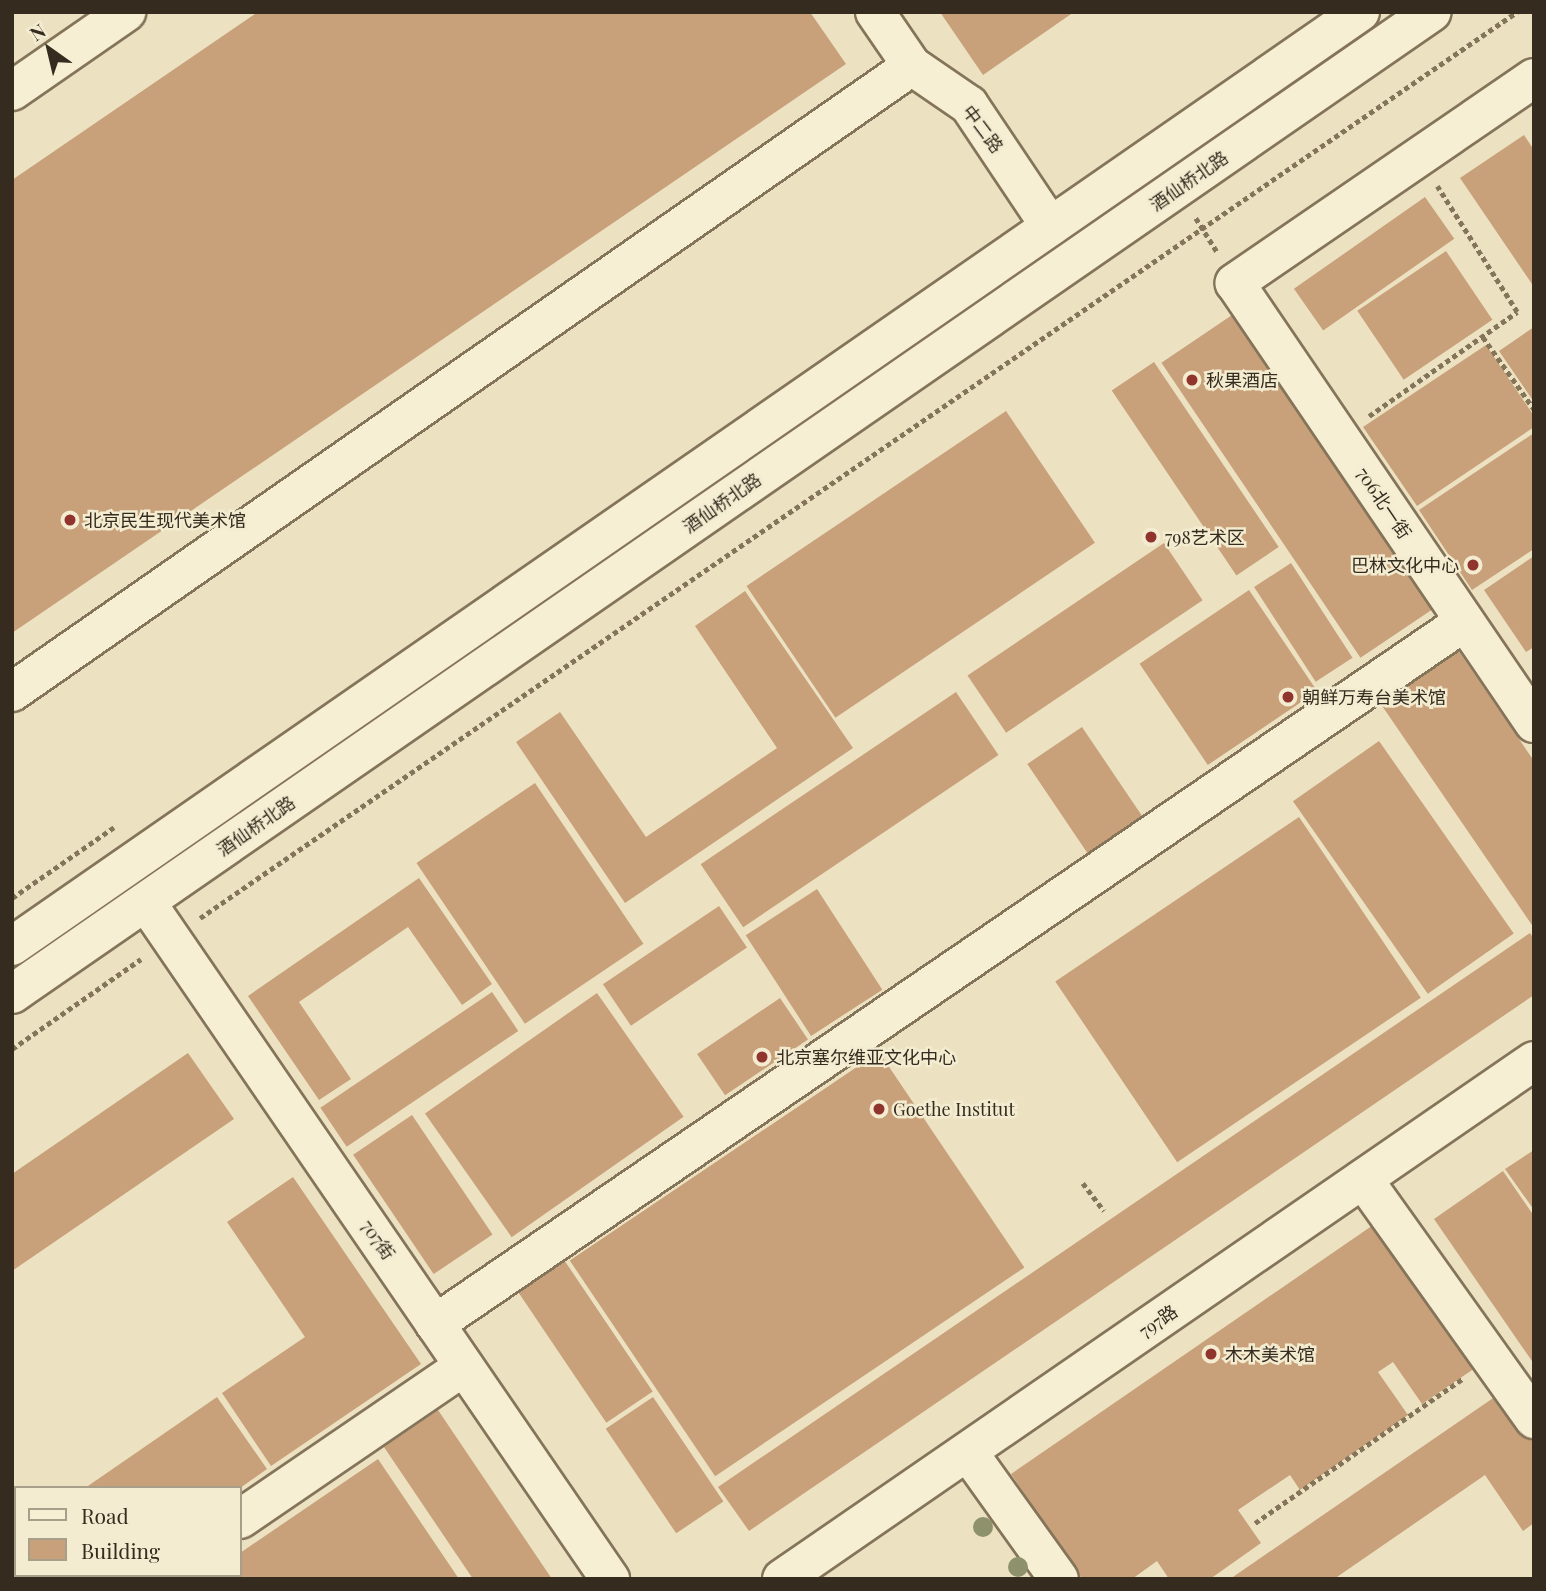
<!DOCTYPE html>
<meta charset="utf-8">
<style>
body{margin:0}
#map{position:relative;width:1546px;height:1591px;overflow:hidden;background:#ece2c2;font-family:"Playfair Display","Noto Sans SC",serif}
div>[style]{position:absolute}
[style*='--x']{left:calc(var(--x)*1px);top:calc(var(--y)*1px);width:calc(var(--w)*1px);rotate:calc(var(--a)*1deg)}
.building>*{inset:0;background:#c8a079;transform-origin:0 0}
.path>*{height:4.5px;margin-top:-2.25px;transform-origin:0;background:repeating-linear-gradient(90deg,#84745a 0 5px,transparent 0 8.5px)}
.roads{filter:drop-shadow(2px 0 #84745a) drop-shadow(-2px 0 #84745a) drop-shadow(0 2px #84745a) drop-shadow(0 -2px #84745a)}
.minor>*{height:38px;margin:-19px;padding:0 19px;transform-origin:19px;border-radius:19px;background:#f7efd4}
.trees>*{width:20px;height:20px;margin:-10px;border-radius:50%;background:#8e926c}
.dots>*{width:19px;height:19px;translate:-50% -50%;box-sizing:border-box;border:4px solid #f3ecd1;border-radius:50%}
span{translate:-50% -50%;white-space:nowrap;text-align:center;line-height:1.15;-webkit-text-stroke:5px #f3ecd1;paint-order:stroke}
.street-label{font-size:18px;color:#352b1e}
.poi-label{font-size:18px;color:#352b1e}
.left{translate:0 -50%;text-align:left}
.right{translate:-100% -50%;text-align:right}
.frame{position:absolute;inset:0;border:14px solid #352b1e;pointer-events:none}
.legend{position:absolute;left:14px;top:1486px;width:228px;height:91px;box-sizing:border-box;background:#f3ecd1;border:2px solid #a79f89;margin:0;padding:9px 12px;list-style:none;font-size:21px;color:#352b1e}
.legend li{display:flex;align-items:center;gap:14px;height:35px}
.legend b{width:35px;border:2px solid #a79f89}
.north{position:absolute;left:14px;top:14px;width:70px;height:70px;-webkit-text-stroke:5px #f3ecd1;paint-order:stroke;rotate:326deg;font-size:19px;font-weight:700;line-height:28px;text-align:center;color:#352b1e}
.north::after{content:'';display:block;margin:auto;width:24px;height:32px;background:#352b1e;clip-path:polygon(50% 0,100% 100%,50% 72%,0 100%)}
</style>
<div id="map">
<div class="building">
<div style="clip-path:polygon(258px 12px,810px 12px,846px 64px,12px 633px,12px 180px)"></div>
<div style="clip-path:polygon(940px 12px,1074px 12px,983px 75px)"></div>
<div style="clip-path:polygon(1524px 135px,1534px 150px,1534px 287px,1460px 178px)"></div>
<div style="left:1425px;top:197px;width:51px;height:160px;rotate:55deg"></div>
<div style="left:1446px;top:251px;width:83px;height:107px;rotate:56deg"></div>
<div style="left:1241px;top:309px;width:356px;height:96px;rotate:56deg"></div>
<div style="clip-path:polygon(1534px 327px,1534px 402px,1499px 351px)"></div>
<div style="clip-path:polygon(1486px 345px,1534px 416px,1534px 427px,1417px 506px,1363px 427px)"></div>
<div style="left:1154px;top:362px;width:223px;height:51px;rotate:56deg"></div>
<div style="left:1006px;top:411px;width:159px;height:313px;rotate:56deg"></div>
<div style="clip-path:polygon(1534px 433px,1534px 549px,1472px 590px,1419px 510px)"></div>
<div style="left:1164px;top:543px;width:69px;height:237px;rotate:56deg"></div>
<div style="clip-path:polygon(1534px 556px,1534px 647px,1526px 652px,1484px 590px)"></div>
<div style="left:1291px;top:563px;width:113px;height:44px;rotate:57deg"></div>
<div style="left:1249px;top:590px;width:122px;height:132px;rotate:56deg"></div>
<div style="clip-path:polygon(745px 591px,853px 748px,625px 903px,516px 742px,560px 712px,646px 837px,777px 748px,695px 626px)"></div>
<div style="clip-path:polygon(1454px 644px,1534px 761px,1534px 928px,1376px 697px)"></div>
<div style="left:956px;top:692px;width:76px;height:308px;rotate:56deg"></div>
<div style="left:1082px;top:727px;width:109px;height:66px;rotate:56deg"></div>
<div style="left:1379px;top:741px;width:235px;height:105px;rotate:55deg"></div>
<div style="left:535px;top:783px;width:194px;height:143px;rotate:56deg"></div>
<div style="left:1299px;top:817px;width:218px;height:294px;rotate:56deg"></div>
<div style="clip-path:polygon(419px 878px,492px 984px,462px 1005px,408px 927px,299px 1002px,351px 1079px,319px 1100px,248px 996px)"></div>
<div style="left:817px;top:889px;width:120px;height:85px;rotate:57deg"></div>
<div style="left:719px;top:906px;width:50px;height:140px;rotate:56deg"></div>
<div style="clip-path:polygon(1530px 933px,1534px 939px,1534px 995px,749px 1531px,718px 1487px)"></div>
<div style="left:492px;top:992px;width:47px;height:207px;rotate:56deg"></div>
<div style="left:597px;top:993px;width:151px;height:210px;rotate:55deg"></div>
<div style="left:780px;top:998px;width:50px;height:100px;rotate:56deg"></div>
<div style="left:879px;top:1052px;width:260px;height:373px;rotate:56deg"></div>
<div style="clip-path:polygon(188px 1053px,234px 1119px,12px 1271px,12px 1174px)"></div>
<div style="left:412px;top:1115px;width:144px;height:71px;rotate:56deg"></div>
<div style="clip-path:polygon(1534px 1150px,1534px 1210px,1505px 1169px)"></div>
<div style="clip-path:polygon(1503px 1171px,1534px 1216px,1534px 1364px,1434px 1219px)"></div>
<div style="clip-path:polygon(293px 1177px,421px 1364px,271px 1466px,222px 1393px,305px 1337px,227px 1222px)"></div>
<div style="clip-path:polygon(1379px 1221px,1478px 1366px,1422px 1404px,1393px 1362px,1378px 1372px,1408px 1415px,1300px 1490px,1290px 1475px,1238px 1510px,1261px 1543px,1210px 1579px,1169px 1579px,1157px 1561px,1132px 1579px,1082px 1579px,1011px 1474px)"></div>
<div style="left:556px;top:1248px;width:173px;height:56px;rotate:56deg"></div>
<div style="clip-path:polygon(1499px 1394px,1534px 1444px,1534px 1523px,1523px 1531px,1485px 1475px,1334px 1579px,1230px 1579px)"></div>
<div style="clip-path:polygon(217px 1397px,267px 1469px,240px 1488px,85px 1488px)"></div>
<div style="left:653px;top:1397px;width:126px;height:57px;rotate:56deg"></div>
<div style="clip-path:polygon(438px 1410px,552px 1579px,473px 1579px,384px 1447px)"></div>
<div style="clip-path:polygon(378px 1459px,459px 1579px,201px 1579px,206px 1575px,240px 1575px,240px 1553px)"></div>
<div style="clip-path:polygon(16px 1536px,16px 1575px,113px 1575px,108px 1579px,12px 1579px,12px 1538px)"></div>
</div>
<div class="path">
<div style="--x:1196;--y:218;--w:40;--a:58"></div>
<div style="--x:1483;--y:337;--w:88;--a:54.7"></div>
<div style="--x:1369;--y:416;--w:181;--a:-35.1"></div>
<div style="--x:1517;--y:312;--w:149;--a:-122.4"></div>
<div style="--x:12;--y:898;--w:124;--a:-34.8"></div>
<div style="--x:200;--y:918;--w:1599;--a:-34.53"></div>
<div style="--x:12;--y:1049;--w:157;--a:-34.9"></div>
<div style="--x:1083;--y:1183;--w:35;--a:53"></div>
<div style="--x:1255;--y:1523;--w:254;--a:-34.8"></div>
</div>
<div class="roads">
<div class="minor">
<div style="--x:875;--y:12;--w:65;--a:55.6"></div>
<div style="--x:912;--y:66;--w:69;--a:34.4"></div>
<div style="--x:969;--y:105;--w:146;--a:56.2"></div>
<div style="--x:1534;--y:78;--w:363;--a:145.6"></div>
<div style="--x:1235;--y:283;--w:532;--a:55.8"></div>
<div style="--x:12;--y:91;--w:139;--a:-34.7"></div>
<div style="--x:12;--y:692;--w:1096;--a:-34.82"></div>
<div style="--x:146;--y:902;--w:821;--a:55.57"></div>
<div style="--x:12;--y:946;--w:1640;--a:-34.72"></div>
<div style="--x:12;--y:994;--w:1726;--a:-34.67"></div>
<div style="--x:1363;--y:1179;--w:295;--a:54.5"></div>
<div style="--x:435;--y:1324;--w:1246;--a:-34.3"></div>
<div style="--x:968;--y:1452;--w:156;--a:54.4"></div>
<div style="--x:240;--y:1519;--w:271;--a:-34.3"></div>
<div style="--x:152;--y:1579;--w:6;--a:-39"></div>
<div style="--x:782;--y:1579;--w:913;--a:-34.56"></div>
</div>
</div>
<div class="trees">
<div style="left:983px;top:1527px"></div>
<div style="left:1018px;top:1567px"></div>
</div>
<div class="dots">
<div style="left:1192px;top:380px;background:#90342d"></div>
<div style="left:70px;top:520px;background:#90342d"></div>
<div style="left:1151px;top:537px;background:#90342d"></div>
<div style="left:1473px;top:565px;background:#90342d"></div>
<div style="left:1288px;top:697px;background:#90342d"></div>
<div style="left:762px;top:1057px;background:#90342d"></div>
<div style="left:879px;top:1109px;background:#90342d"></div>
<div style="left:1211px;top:1354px;background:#90342d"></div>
</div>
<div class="street-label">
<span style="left:983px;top:129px;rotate:53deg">中二路</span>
<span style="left:1189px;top:181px;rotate:-35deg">酒仙桥北路</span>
<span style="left:722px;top:503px;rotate:-35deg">酒仙桥北路</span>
<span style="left:1384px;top:503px;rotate:56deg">706北一街</span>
<span style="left:256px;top:826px;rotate:-35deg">酒仙桥北路</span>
<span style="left:378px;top:1240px;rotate:55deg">707街</span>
<span style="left:1158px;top:1321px;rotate:-35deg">797路</span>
</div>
<div class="poi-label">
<span class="left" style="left:1206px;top:380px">秋果酒店</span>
<span class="left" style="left:84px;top:520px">北京民生现代美术馆</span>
<span class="left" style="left:1165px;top:537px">798艺术区</span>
<span class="right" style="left:1459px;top:565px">巴林文化中心</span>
<span class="left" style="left:1302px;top:697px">朝鲜万寿台美术馆</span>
<span class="left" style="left:776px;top:1057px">北京塞尔维亚文化中心</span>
<span class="left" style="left:893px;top:1109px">Goethe Institut</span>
<span class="left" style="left:1225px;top:1354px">木木美术馆</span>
</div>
<div class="frame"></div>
<ul class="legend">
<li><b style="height:9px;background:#f7efd4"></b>Road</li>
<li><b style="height:19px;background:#c8a079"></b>Building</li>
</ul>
<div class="north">N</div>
</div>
